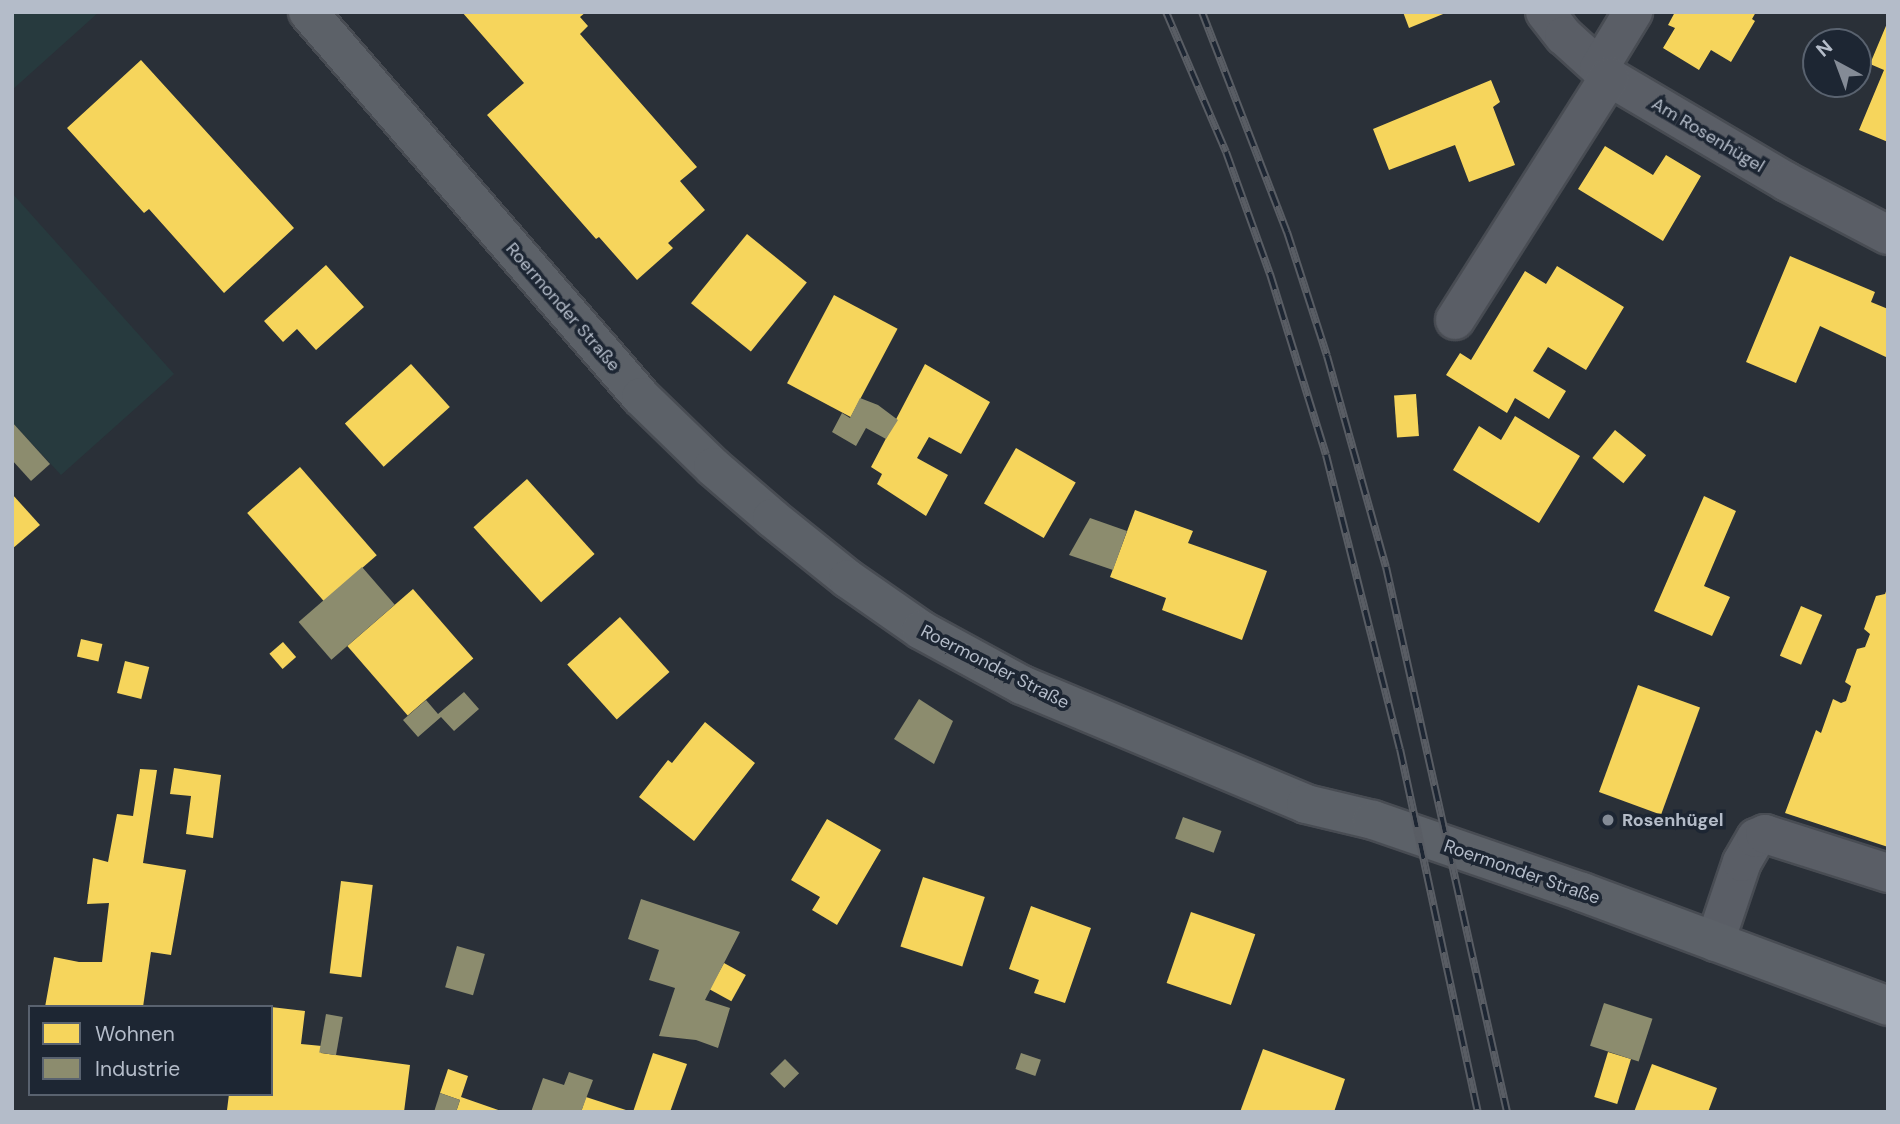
<!DOCTYPE html>
<meta charset="utf-8">
<style>
body{margin:0}
#map{position:relative;width:1900px;height:1124px;overflow:hidden;background:#2a3038;font-family:"DM Sans",sans-serif}
div>[style]{position:absolute}
[style*='--x']{left:calc(var(--x)*1px);top:calc(var(--y)*1px);width:calc(var(--w)*1px);rotate:calc(var(--a)*1deg)}
.green>*{inset:0;background:#273a3e}
.homes>*{inset:0;background:#f6d55c;transform-origin:0 0}
.industry>*{inset:0;background:#8c8c6e;transform-origin:0 0}
.roads{filter:drop-shadow(2px 0 #484c53) drop-shadow(-2px 0 #484c53) drop-shadow(0 2px #484c53) drop-shadow(0 -2px #484c53)}
.minor>*{height:38px;margin:-19px;padding:0 19px;transform-origin:19px;border-radius:19px;background:#5a5e66}
.major>*{height:38px;margin:-19px;padding:0 19px;transform-origin:19px;border-radius:19px;background:#5c6168}
.rail>*{height:8px;margin-top:-4px;transform-origin:0;background:repeating-linear-gradient(90deg,#1d2633 0 16px,#595d64 0 32px);box-sizing:border-box;border-block:2px solid #595d64}
.dots>*{width:19px;height:19px;translate:-50% -50%;box-sizing:border-box;border:4px solid #1d2633;border-radius:50%}
span{translate:-50% -50%;white-space:nowrap;text-align:center;line-height:1.15;-webkit-text-stroke:7px #1d2633;paint-order:stroke}
.street-label{font-size:18px;color:#b4bcc9}
.poi-label{font-size:18px;color:#b4bcc9;font-weight:700}
.left{translate:0 -50%;text-align:left}
.frame{position:absolute;inset:0;border:14px solid #b4bcc9;pointer-events:none}
.legend{position:absolute;left:28px;top:1005px;width:245px;height:91px;box-sizing:border-box;background:#1d2633;border:2px solid #59626f;margin:0;padding:9px 12px;list-style:none;font-size:21px;color:#b4bcc9}
.legend li{display:flex;align-items:center;gap:14px;height:35px}
.legend b{width:35px;border:2px solid #59626f}
.north{position:absolute;left:1802px;top:28px;width:70px;height:70px;box-sizing:border-box;background:#1d2633;border:2px solid #59626f;border-radius:50%;rotate:319deg;font-size:19px;font-weight:700;line-height:28px;text-align:center;color:#b4bcc9}
.north::after{content:'';display:block;margin:auto;width:24px;height:32px;background:#848b96;clip-path:polygon(50% 0,100% 100%,50% 72%,0 100%)}
</style>
<div id="map">
<div class="green">
<div style="clip-path:polygon(12px 12px,99px 12px,12px 90px)"></div>
<div style="clip-path:polygon(12px 193px,174px 374px,61px 475px,12px 422px)"></div>
</div>
<div class="homes">
<div style="clip-path:polygon(462px 12px,586px 12px,580px 17px,588px 26px,580px 34px,697px 167px,680px 181px,705px 210px,668px 243px,673px 248px,637px 280px,599px 237px,596px 239px,487px 115px,524px 83px)"></div>
<div style="clip-path:polygon(1403px 12px,1448px 12px,1409px 28px)"></div>
<div style="clip-path:polygon(1675px 12px,1756px 12px,1752px 19px,1755px 21px,1731px 62px,1711px 50px,1699px 70px,1663px 48px,1675px 28px,1668px 25px)"></div>
<div style="clip-path:polygon(1888px 21px,1888px 142px,1859px 130px,1884px 70px,1870px 64px)"></div>
<div style="clip-path:polygon(141px 60px,294px 228px,224px 293px,149px 209px,144px 213px,67px 128px)"></div>
<div style="clip-path:polygon(1491px 80px,1500px 102px,1493px 107px,1515px 165px,1469px 182px,1455px 145px,1389px 170px,1373px 129px)"></div>
<div style="clip-path:polygon(1605px 146px,1653px 175px,1666px 155px,1701px 176px,1663px 241px,1578px 189px)"></div>
<div style="left:747px;top:234px;width:77px;height:89px;rotate:39deg"></div>
<div style="clip-path:polygon(1790px 256px,1875px 292px,1871px 302px,1888px 309px,1888px 358px,1820px 326px,1796px 383px,1746px 362px)"></div>
<div style="clip-path:polygon(326px 265px,364px 307px,316px 350px,297px 329px,283px 342px,264px 321px)"></div>
<div style="clip-path:polygon(1557px 266px,1624px 307px,1586px 370px,1548px 347px,1533px 371px,1566px 391px,1549px 419px,1515px 398px,1507px 413px,1446px 375px,1460px 353px,1471px 360px,1525px 271px,1546px 284px)"></div>
<div style="left:834px;top:295px;width:72px;height:100px;rotate:28deg"></div>
<div style="left:411px;top:364px;width:58px;height:89px;rotate:48deg"></div>
<div style="clip-path:polygon(925px 364px,990px 402px,961px 454px,929px 437px,917px 458px,948px 475px,926px 516px,877px 484px,882px 474px,871px 467px)"></div>
<div style="left:1416px;top:394px;width:42px;height:22px;rotate:86deg"></div>
<div style="clip-path:polygon(1515px 416px,1580px 456px,1539px 523px,1453px 470px,1479px 426px,1501px 440px)"></div>
<div style="left:1615px;top:430px;width:40px;height:36px;rotate:39deg"></div>
<div style="left:1016px;top:448px;width:69px;height:64px;rotate:30deg"></div>
<div style="left:300px;top:467px;width:117px;height:70px;rotate:49deg"></div>
<div style="left:527px;top:479px;width:101px;height:72px;rotate:48deg"></div>
<div style="clip-path:polygon(12px 494px,40px 525px,12px 549px)"></div>
<div style="clip-path:polygon(1704px 496px,1736px 511px,1704px 586px,1730px 597px,1712px 636px,1654px 611px)"></div>
<div style="clip-path:polygon(1135px 510px,1193px 531px,1188px 543px,1267px 571px,1242px 640px,1162px 610px,1166px 598px,1110px 577px)"></div>
<div style="clip-path:polygon(1888px 586px,1888px 847px,1785px 813px,1816px 730px,1821px 733px,1833px 699px,1841px 703px,1846px 701px,1851px 686px,1845px 682px,1857px 649px,1865px 647px,1870px 634px,1864px 629px,1876px 596px,1885px 594px)"></div>
<div style="left:413px;top:589px;width:92px;height:87px;rotate:49deg"></div>
<div style="left:1801px;top:606px;width:23px;height:54px;rotate:23deg"></div>
<div style="left:620px;top:617px;width:74px;height:71px;rotate:48deg"></div>
<div style="left:81px;top:639px;width:22px;height:18px;rotate:13deg"></div>
<div style="left:283px;top:642px;width:20px;height:18px;rotate:49deg"></div>
<div style="left:125px;top:661px;width:25px;height:33px;rotate:14deg"></div>
<div style="left:1638px;top:685px;width:66px;height:114px;rotate:20deg"></div>
<div style="clip-path:polygon(705px 722px,755px 763px,694px 841px,639px 797px,668px 760px,672px 763px)"></div>
<div style="clip-path:polygon(174px 768px,221px 775px,213px 838px,186px 834px,191px 796px,170px 794px)"></div>
<div style="clip-path:polygon(140px 769px,157px 770px,143px 863px,186px 870px,171px 955px,151px 952px,143px 1007px,45px 1007px,54px 957px,79px 962px,102px 962px,109px 903px,87px 904px,93px 858px,108px 862px,117px 814px,133px 816px)"></div>
<div style="clip-path:polygon(827px 819px,881px 850px,837px 925px,812px 910px,820px 897px,791px 880px)"></div>
<div style="left:923px;top:877px;width:65px;height:73px;rotate:18deg"></div>
<div style="left:341px;top:881px;width:32px;height:93px;rotate:7deg"></div>
<div style="clip-path:polygon(1031px 906px,1091px 928px,1065px 1003px,1034px 993px,1039px 980px,1009px 969px)"></div>
<div style="left:1191px;top:912px;width:68px;height:75px;rotate:19deg"></div>
<div style="left:724px;top:963px;width:25px;height:30px;rotate:29deg"></div>
<div style="clip-path:polygon(271px 1007px,305px 1011px,301px 1044px,322px 1046px,321px 1053px,410px 1065px,404px 1112px,227px 1110px,229px 1094px,271px 1094px)"></div>
<div style="clip-path:polygon(1263px 1049px,1345px 1079px,1334px 1112px,1240px 1112px)"></div>
<div style="left:1608px;top:1052px;width:24px;height:47px;rotate:17deg"></div>
<div style="clip-path:polygon(653px 1053px,687px 1064px,670px 1112px,633px 1112px)"></div>
<div style="clip-path:polygon(1652px 1064px,1717px 1088px,1708px 1112px,1634px 1112px)"></div>
<div style="clip-path:polygon(448px 1069px,468px 1076px,461px 1097px,504px 1112px,456px 1112px,460px 1100px,440px 1093px)"></div>
<div style="clip-path:polygon(586px 1097px,629px 1111px,629px 1112px,581px 1112px)"></div>
</div>
<div class="industry">
<div style="clip-path:polygon(860px 398px,878px 405px,898px 420px,886px 439px,866px 428px,856px 446px,832px 432px,842px 413px,850px 418px)"></div>
<div style="clip-path:polygon(12px 422px,50px 464px,31px 481px,12px 460px)"></div>
<div style="clip-path:polygon(1090px 518px,1127px 531px,1113px 570px,1069px 555px)"></div>
<div style="left:362px;top:567px;width:50px;height:84px;rotate:49deg"></div>
<div style="clip-path:polygon(464px 692px,479px 709px,454px 731px,441px 717px,418px 737px,403px 720px,426px 700px,438px 714px)"></div>
<div style="clip-path:polygon(919px 699px,953px 721px,934px 764px,894px 739px)"></div>
<div style="left:1183px;top:817px;width:41px;height:23px;rotate:20deg"></div>
<div style="clip-path:polygon(641px 899px,740px 932px,705px 1000px,730px 1008px,718px 1048px,696px 1040px,659px 1036px,675px 988px,649px 980px,659px 950px,628px 939px)"></div>
<div style="left:457px;top:946px;width:29px;height:43px;rotate:16deg"></div>
<div style="left:1604px;top:1003px;width:51px;height:45px;rotate:18deg"></div>
<div style="left:326px;top:1014px;width:17px;height:39px;rotate:10deg"></div>
<div style="left:1021px;top:1053px;width:21px;height:17px;rotate:19deg"></div>
<div style="left:785px;top:1059px;width:20px;height:21px;rotate:45deg"></div>
<div style="clip-path:polygon(569px 1072px,593px 1080px,581px 1112px,531px 1112px,543px 1078px,564px 1085px)"></div>
<div style="clip-path:polygon(440px 1093px,460px 1100px,456px 1112px,434px 1112px)"></div>
</div>
<div class="roads">
<div class="minor">
<div style="--x:1545;--y:12;--w:31;--a:52"></div>
<div style="--x:1564;--y:36;--w:61;--a:42.3"></div>
<div style="--x:1609;--y:77;--w:207;--a:30.5"></div>
<div style="--x:1787;--y:182;--w:114;--a:27.7"></div>
<div style="--x:1599;--y:68;--w:66;--a:-58.7"></div>
<div style="--x:1455;--y:320;--w:288;--a:-57.6"></div>
<div style="--x:1715;--y:942;--w:84;--a:-71.4"></div>
<div style="--x:1742;--y:862;--w:28;--a:-60"></div>
<div style="--x:1756;--y:838;--w:10;--a:-24"></div>
<div style="--x:1765;--y:834;--w:129;--a:17.6"></div>
</div>
<div class="major">
<div style="--x:308;--y:12;--w:509;--a:49.14"></div>
<div style="--x:641;--y:397;--w:100;--a:44.2"></div>
<div style="--x:713;--y:467;--w:78;--a:40.8"></div>
<div style="--x:772;--y:518;--w:97;--a:38.8"></div>
<div style="--x:848;--y:579;--w:89;--a:34.9"></div>
<div style="--x:921;--y:630;--w:115;--a:28.6"></div>
<div style="--x:1022;--y:685;--w:308;--a:22.7"></div>
<div style="--x:1306;--y:804;--w:69;--a:13.4"></div>
<div style="--x:1373;--y:820;--w:221;--a:19"></div>
<div style="--x:1582;--y:892;--w:327;--a:20.4"></div>
</div>
</div>
<div class="rail">
<div style="--x:1166;--y:12;--w:152;--a:66.8"></div>
<div style="--x:1226;--y:152;--w:130;--a:70.2"></div>
<div style="--x:1270;--y:274;--w:189;--a:72.8"></div>
<div style="--x:1326;--y:455;--w:303;--a:75.9"></div>
<div style="--x:1400;--y:749;--w:371;--a:77.9"></div>
<div style="--x:1202;--y:12;--w:236;--a:68.9"></div>
<div style="--x:1287;--y:232;--w:130;--a:72.1"></div>
<div style="--x:1327;--y:356;--w:219;--a:74.4"></div>
<div style="--x:1386;--y:567;--w:558;--a:77.48"></div>
</div>
<div class="dots">
<div style="left:1608px;top:820px;background:#848b96"></div>
</div>
<div class="street-label">
<span style="left:1708px;top:135px;rotate:31deg">Am Rosenhügel</span>
<span style="left:563px;top:307px;rotate:49deg">Roermonder Straße</span>
<span style="left:995px;top:667px;rotate:27deg">Roermonder Straße</span>
<span style="left:1522px;top:872px;rotate:19deg">Roermonder Straße</span>
</div>
<div class="poi-label">
<span class="left" style="left:1622px;top:820px">Rosenhügel</span>
</div>
<div class="frame"></div>
<ul class="legend">
<li><b style="height:19px;background:#f6d55c"></b>Wohnen</li>
<li><b style="height:19px;background:#8c8c6e"></b>Industrie</li>
</ul>
<div class="north">N</div>
</div>
